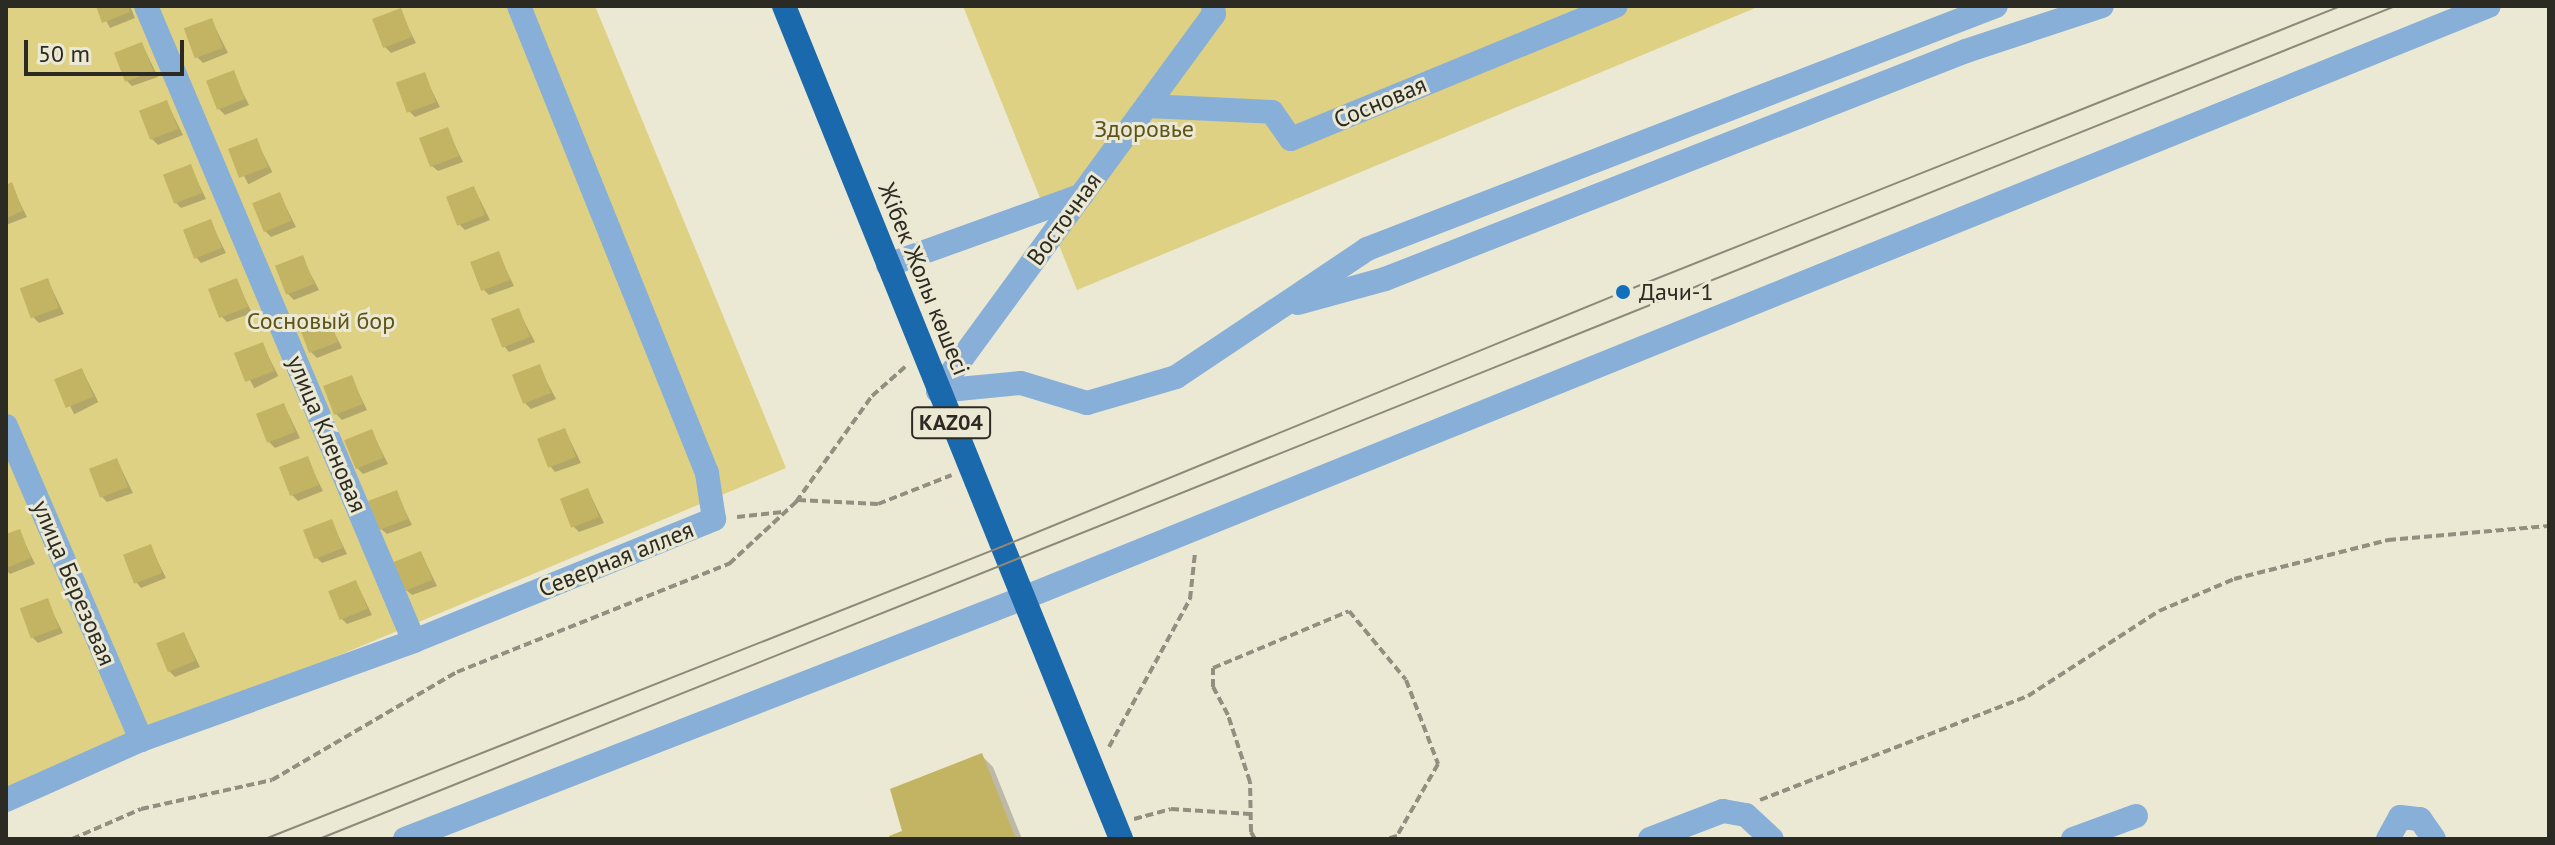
<!DOCTYPE html>
<meta charset="utf-8">
<style>
body{margin:0}
#map{position:relative;width:2555px;height:845px;overflow:hidden;background:#ebe8d3;font-family:"PT Sans",sans-serif}
div>[style]{position:absolute}
[style*='--x']{left:calc(var(--x)*1px);top:calc(var(--y)*1px);width:calc(var(--w)*1px);rotate:calc(var(--a)*1deg)}
.green>*{inset:0;background:#dfd183}
.shadow>*{inset:0;background:#0003;transform-origin:0 0}
.building>*{inset:0;background:#c2b463;transform-origin:0 0}
.path>*{height:4px;margin-top:-2px;transform-origin:0;background:repeating-linear-gradient(90deg,#918f80 0 8px,transparent 0 12px)}
.minor>*{height:24px;margin:-12px;padding:0 12px;transform-origin:12px;border-radius:12px;background:#88afd8}
.highway>*{height:24px;margin:-12px;padding:0 12px;transform-origin:12px;border-radius:12px;background:#1b69ad}
.tram>*{height:2px;margin:-1px;padding:0 1px;transform-origin:1px;border-radius:1px;background:#8b897a}
.dots>*{width:22px;height:22px;translate:-50% -50%;box-sizing:border-box;border:4px solid #ebe8d3;border-radius:50%}
span{translate:-50% -50%;white-space:nowrap;text-align:center;line-height:1.15;-webkit-text-stroke:6px #ebe8d3;paint-order:stroke}
.shield-label span{padding:2px 6px;background:#ebe8d3;border:2px solid;border-radius:6px;-webkit-text-stroke-width:0}
.shield-label{font-size:22px;color:#2c2b23;font-weight:700}
.street-label{font-size:24px;color:#2c2b23}
.park-label{font-size:24px;color:#5e5417}
.poi-label{font-size:24px;color:#2c2b23}
.left{translate:0 -50%;text-align:left}
.frame{position:absolute;inset:0;border:8px solid #2c2b23;pointer-events:none}
.scale{position:absolute;left:24px;top:40px;width:160px;height:36px;box-sizing:border-box;border:4px solid #2c2b23;border-top:0;padding-left:10px;font-size:24px;line-height:28px;white-space:nowrap;color:#2c2b23;-webkit-text-stroke:6px #ebe8d3;paint-order:stroke}
</style>
<div id="map">
<div class="green">
<div style="clip-path:polygon(6px 6px,595px 6px,786px 468px,6px 795px)"></div>
<div style="clip-path:polygon(963px 6px,1760px 6px,1077px 290px)"></div>
</div>
<div class="shadow">
<div style="clip-path:polygon(98px 6px,130px 6px,135px 18px,110px 28px)"></div>
<div style="clip-path:polygon(400px 11px,416px 43px,391px 53px,385px 47px)"></div>
<div style="clip-path:polygon(212px 21px,228px 53px,203px 63px,197px 57px)"></div>
<div style="clip-path:polygon(142px 44px,158px 77px,132px 86px,127px 81px)"></div>
<div style="clip-path:polygon(233px 73px,249px 105px,225px 115px,219px 109px)"></div>
<div style="clip-path:polygon(424px 75px,440px 107px,415px 117px,409px 111px)"></div>
<div style="clip-path:polygon(167px 103px,183px 135px,158px 145px,152px 139px)"></div>
<div style="clip-path:polygon(447px 129px,463px 162px,438px 171px,432px 166px)"></div>
<div style="left:256px;top:140px;width:36px;height:27px;rotate:63deg"></div>
<div style="clip-path:polygon(190px 166px,206px 199px,181px 208px,175px 202px)"></div>
<div style="clip-path:polygon(11px 185px,27px 217px,6px 225px,6px 187px)"></div>
<div style="clip-path:polygon(474px 188px,490px 220px,465px 230px,459px 224px)"></div>
<div style="clip-path:polygon(280px 195px,296px 227px,271px 237px,265px 231px)"></div>
<div style="clip-path:polygon(210px 221px,226px 253px,201px 263px,196px 257px)"></div>
<div style="clip-path:polygon(498px 253px,514px 286px,489px 295px,483px 289px)"></div>
<div style="clip-path:polygon(302px 258px,319px 290px,294px 300px,288px 294px)"></div>
<div style="clip-path:polygon(236px 280px,252px 313px,227px 322px,221px 316px)"></div>
<div style="clip-path:polygon(48px 281px,64px 314px,39px 323px,33px 317px)"></div>
<div style="clip-path:polygon(518px 310px,535px 342px,509px 352px,504px 346px)"></div>
<div style="clip-path:polygon(326px 316px,342px 348px,317px 358px,311px 352px)"></div>
<div style="left:262px;top:344px;width:36px;height:27px;rotate:63deg"></div>
<div style="clip-path:polygon(539px 367px,556px 399px,531px 409px,525px 403px)"></div>
<div style="left:82px;top:370px;width:36px;height:27px;rotate:63deg"></div>
<div style="clip-path:polygon(351px 377px,367px 410px,342px 420px,336px 414px)"></div>
<div style="clip-path:polygon(284px 405px,300px 438px,275px 448px,269px 442px)"></div>
<div style="clip-path:polygon(565px 430px,581px 463px,555px 472px,550px 466px)"></div>
<div style="clip-path:polygon(372px 432px,388px 464px,363px 474px,357px 468px)"></div>
<div style="clip-path:polygon(307px 459px,323px 491px,298px 501px,292px 495px)"></div>
<div style="clip-path:polygon(117px 460px,133px 493px,107px 502px,102px 497px)"></div>
<div style="clip-path:polygon(588px 490px,604px 523px,579px 532px,573px 526px)"></div>
<div style="clip-path:polygon(396px 492px,412px 525px,387px 534px,381px 529px)"></div>
<div style="clip-path:polygon(331px 521px,347px 554px,322px 563px,316px 557px)"></div>
<div style="clip-path:polygon(19px 531px,35px 564px,10px 574px,6px 570px,6px 536px)"></div>
<div style="clip-path:polygon(150px 546px,166px 578px,141px 588px,136px 582px)"></div>
<div style="clip-path:polygon(421px 553px,437px 586px,412px 595px,406px 590px)"></div>
<div style="clip-path:polygon(356px 582px,372px 615px,347px 624px,341px 618px)"></div>
<div style="clip-path:polygon(47px 601px,63px 633px,38px 643px,32px 637px)"></div>
<div style="clip-path:polygon(184px 634px,200px 667px,175px 677px,169px 671px)"></div>
<div style="clip-path:polygon(981px 755px,993px 767px,1022px 839px,892px 839px,904px 832px)"></div>
</div>
<div class="building">
<div style="clip-path:polygon(96px 6px,128px 6px,130px 12px,102px 23px)"></div>
<div style="left:401px;top:8px;width:31px;height:31px;rotate:69deg"></div>
<div style="left:212px;top:18px;width:32px;height:30px;rotate:70deg"></div>
<div style="left:142px;top:42px;width:31px;height:30px;rotate:69deg"></div>
<div style="left:234px;top:70px;width:31px;height:30px;rotate:69deg"></div>
<div style="left:425px;top:72px;width:32px;height:31px;rotate:70deg"></div>
<div style="left:167px;top:100px;width:31px;height:30px;rotate:69deg"></div>
<div style="left:448px;top:127px;width:31px;height:31px;rotate:69deg"></div>
<div style="left:257px;top:138px;width:31px;height:31px;rotate:69deg"></div>
<div style="left:191px;top:164px;width:31px;height:30px;rotate:69deg"></div>
<div style="clip-path:polygon(12px 182px,23px 211px,6px 218px,6px 185px)"></div>
<div style="left:474px;top:186px;width:31px;height:30px;rotate:69deg"></div>
<div style="left:280px;top:192px;width:31px;height:30px;rotate:68deg"></div>
<div style="left:211px;top:219px;width:31px;height:30px;rotate:69deg"></div>
<div style="left:499px;top:251px;width:31px;height:31px;rotate:69deg"></div>
<div style="left:303px;top:255px;width:31px;height:30px;rotate:69deg"></div>
<div style="left:48px;top:278px;width:32px;height:30px;rotate:70deg"></div>
<div style="left:237px;top:278px;width:31px;height:31px;rotate:69deg"></div>
<div style="left:519px;top:308px;width:31px;height:30px;rotate:69deg"></div>
<div style="left:327px;top:313px;width:31px;height:31px;rotate:69deg"></div>
<div style="left:263px;top:342px;width:31px;height:31px;rotate:69deg"></div>
<div style="left:540px;top:364px;width:31px;height:30px;rotate:69deg"></div>
<div style="left:82px;top:368px;width:31px;height:30px;rotate:68deg"></div>
<div style="left:352px;top:375px;width:31px;height:31px;rotate:69deg"></div>
<div style="left:284px;top:403px;width:31px;height:30px;rotate:69deg"></div>
<div style="left:565px;top:428px;width:31px;height:30px;rotate:69deg"></div>
<div style="left:372px;top:429px;width:31px;height:30px;rotate:68deg"></div>
<div style="left:308px;top:456px;width:31px;height:31px;rotate:69deg"></div>
<div style="left:117px;top:458px;width:31px;height:30px;rotate:69deg"></div>
<div style="left:588px;top:488px;width:31px;height:30px;rotate:69deg"></div>
<div style="left:397px;top:490px;width:31px;height:31px;rotate:69deg"></div>
<div style="left:332px;top:519px;width:31px;height:31px;rotate:69deg"></div>
<div style="clip-path:polygon(20px 529px,31px 558px,6px 568px,6px 534px)"></div>
<div style="left:151px;top:544px;width:31px;height:30px;rotate:69deg"></div>
<div style="left:421px;top:551px;width:31px;height:30px;rotate:68deg"></div>
<div style="left:356px;top:580px;width:31px;height:30px;rotate:68deg"></div>
<div style="left:48px;top:598px;width:32px;height:30px;rotate:70deg"></div>
<div style="left:184px;top:632px;width:31px;height:30px;rotate:68deg"></div>
<div style="clip-path:polygon(982px 753px,1016px 839px,890px 839px,889px 836px,902px 831px,890px 789px)"></div>
</div>
<div class="path">
<div style="--x:796;--y:502;--w:130;--a:-54.4"></div>
<div style="--x:872;--y:396;--w:45;--a:-41.4"></div>
<div style="--x:737;--y:517;--w:46;--a:-6.2"></div>
<div style="--x:1109;--y:747;--w:169;--a:-61.3"></div>
<div style="--x:1190;--y:599;--w:46;--a:-83.8"></div>
<div style="--x:1760;--y:800;--w:287;--a:-21.2"></div>
<div style="--x:2028;--y:696;--w:156;--a:-33"></div>
<div style="--x:2159;--y:611;--w:82;--a:-23.1"></div>
<div style="--x:2234;--y:579;--w:159;--a:-14.2"></div>
<div style="--x:2388;--y:540;--w:162;--a:-5"></div>
<div style="--x:1134;--y:819;--w:38;--a:-15"></div>
<div style="--x:1171;--y:809;--w:79;--a:3.6"></div>
<div style="--x:72;--y:839;--w:75;--a:-23.5"></div>
<div style="--x:141;--y:809;--w:134;--a:-12.5"></div>
<div style="--x:272;--y:780;--w:214;--a:-30.3"></div>
<div style="--x:457;--y:672;--w:293;--a:-21.7"></div>
<div style="--x:729;--y:564;--w:94;--a:-42.8"></div>
<div style="--x:798;--y:500;--w:80;--a:2.9"></div>
<div style="--x:878;--y:504;--w:79;--a:-21.4"></div>
<div style="--x:1255;--y:839;--w:8;--a:-120"></div>
<div style="--x:1251;--y:832;--w:50;--a:-91.1"></div>
<div style="--x:1250;--y:782;--w:71;--a:-108.2"></div>
<div style="--x:1228;--y:715;--w:32;--a:-118"></div>
<div style="--x:1213;--y:687;--w:19;--a:-90"></div>
<div style="--x:1213;--y:668;--w:147;--a:-22.7"></div>
<div style="--x:1349;--y:611;--w:89;--a:50.4"></div>
<div style="--x:1406;--y:680;--w:90;--a:69.1"></div>
<div style="--x:1438;--y:764;--w:83;--a:119.7"></div>
<div style="--x:1397;--y:836;--w:10;--a:163"></div>
</div>
<div class="minor">
<div style="--x:146;--y:6;--w:689;--a:67.12"></div>
<div style="--x:1147;--y:106;--w:125;--a:2.7"></div>
<div style="--x:1272;--y:112;--w:33;--a:55"></div>
<div style="--x:1291;--y:139;--w:351;--a:-22.3"></div>
<div style="--x:888;--y:265;--w:206;--a:-19.8"></div>
<div style="--x:1298;--y:303;--w:90;--a:-15.4"></div>
<div style="--x:1385;--y:279;--w:624;--a:-21.43"></div>
<div style="--x:1966;--y:51;--w:143;--a:-18.3"></div>
<div style="--x:938;--y:391;--w:83;--a:-5.5"></div>
<div style="--x:1021;--y:383;--w:69;--a:16.9"></div>
<div style="--x:1087;--y:403;--w:93;--a:-16.3"></div>
<div style="--x:1176;--y:377;--w:230;--a:-33.8"></div>
<div style="--x:1367;--y:249;--w:674;--a:-21.12"></div>
<div style="--x:938;--y:391;--w:467;--a:-53.8"></div>
<div style="--x:1214;--y:14;--w:8;--a:-97"></div>
<div style="--x:6;--y:426;--w:342;--a:66.7"></div>
<div style="--x:6;--y:800;--w:148;--a:-24"></div>
<div style="--x:141;--y:740;--w:290;--a:-19.9"></div>
<div style="--x:414;--y:641;--w:324;--a:-22.1"></div>
<div style="--x:714;--y:519;--w:47;--a:-98.7"></div>
<div style="--x:707;--y:473;--w:503;--a:-111.93"></div>
<div style="--x:405;--y:839;--w:661;--a:-21.29"></div>
<div style="--x:1021;--y:599;--w:1583;--a:-22"></div>
<div style="--x:1650;--y:839;--w:78;--a:-21"></div>
<div style="--x:1723;--y:811;--w:23;--a:10"></div>
<div style="--x:1746;--y:815;--w:35;--a:43"></div>
<div style="--x:2073;--y:839;--w:67;--a:-20.1"></div>
<div style="--x:2388;--y:839;--w:25;--a:-61"></div>
<div style="--x:2400;--y:817;--w:20;--a:6"></div>
<div style="--x:2420;--y:819;--w:24;--a:55"></div>
</div>
<div class="highway">
<div style="--x:784;--y:6;--w:899;--a:67.97"></div>
</div>
<div class="tram">
<div style="--x:265;--y:839;--w:792;--a:-21.64"></div>
<div style="--x:1001;--y:547;--w:672;--a:-22.29"></div>
<div style="--x:1623;--y:292;--w:773;--a:-21.72"></div>
<div style="--x:319;--y:839;--w:2237;--a:-21.86"></div>
</div>
<div class="dots">
<div style="left:1623px;top:292px;background:#116fbb"></div>
</div>
<div class="shield-label">
<span style="left:951px;top:423px">KАZ04</span>
</div>
<div class="street-label">
<span style="left:1380px;top:102px;rotate:-23deg">Сосновая</span>
<span style="left:1064px;top:219px;rotate:-54deg">Восточная</span>
<span style="left:924px;top:279px;rotate:68deg">Жібек Жолы көшесі</span>
<span style="left:327px;top:434px;rotate:67deg">улица Кленовая</span>
<span style="left:616px;top:559px;rotate:-22deg">Северная аллея</span>
<span style="left:74px;top:583px;rotate:67deg">улица Березовая</span>
</div>
<div class="park-label">
<span style="left:1144px;top:129px">Здоровье</span>
<span style="left:321px;top:321px">Сосновый бор</span>
</div>
<div class="poi-label">
<span class="left" style="left:1639px;top:292px">Дачи-1</span>
</div>
<div class="frame"></div>
<div class="scale">50 m</div>
</div>
